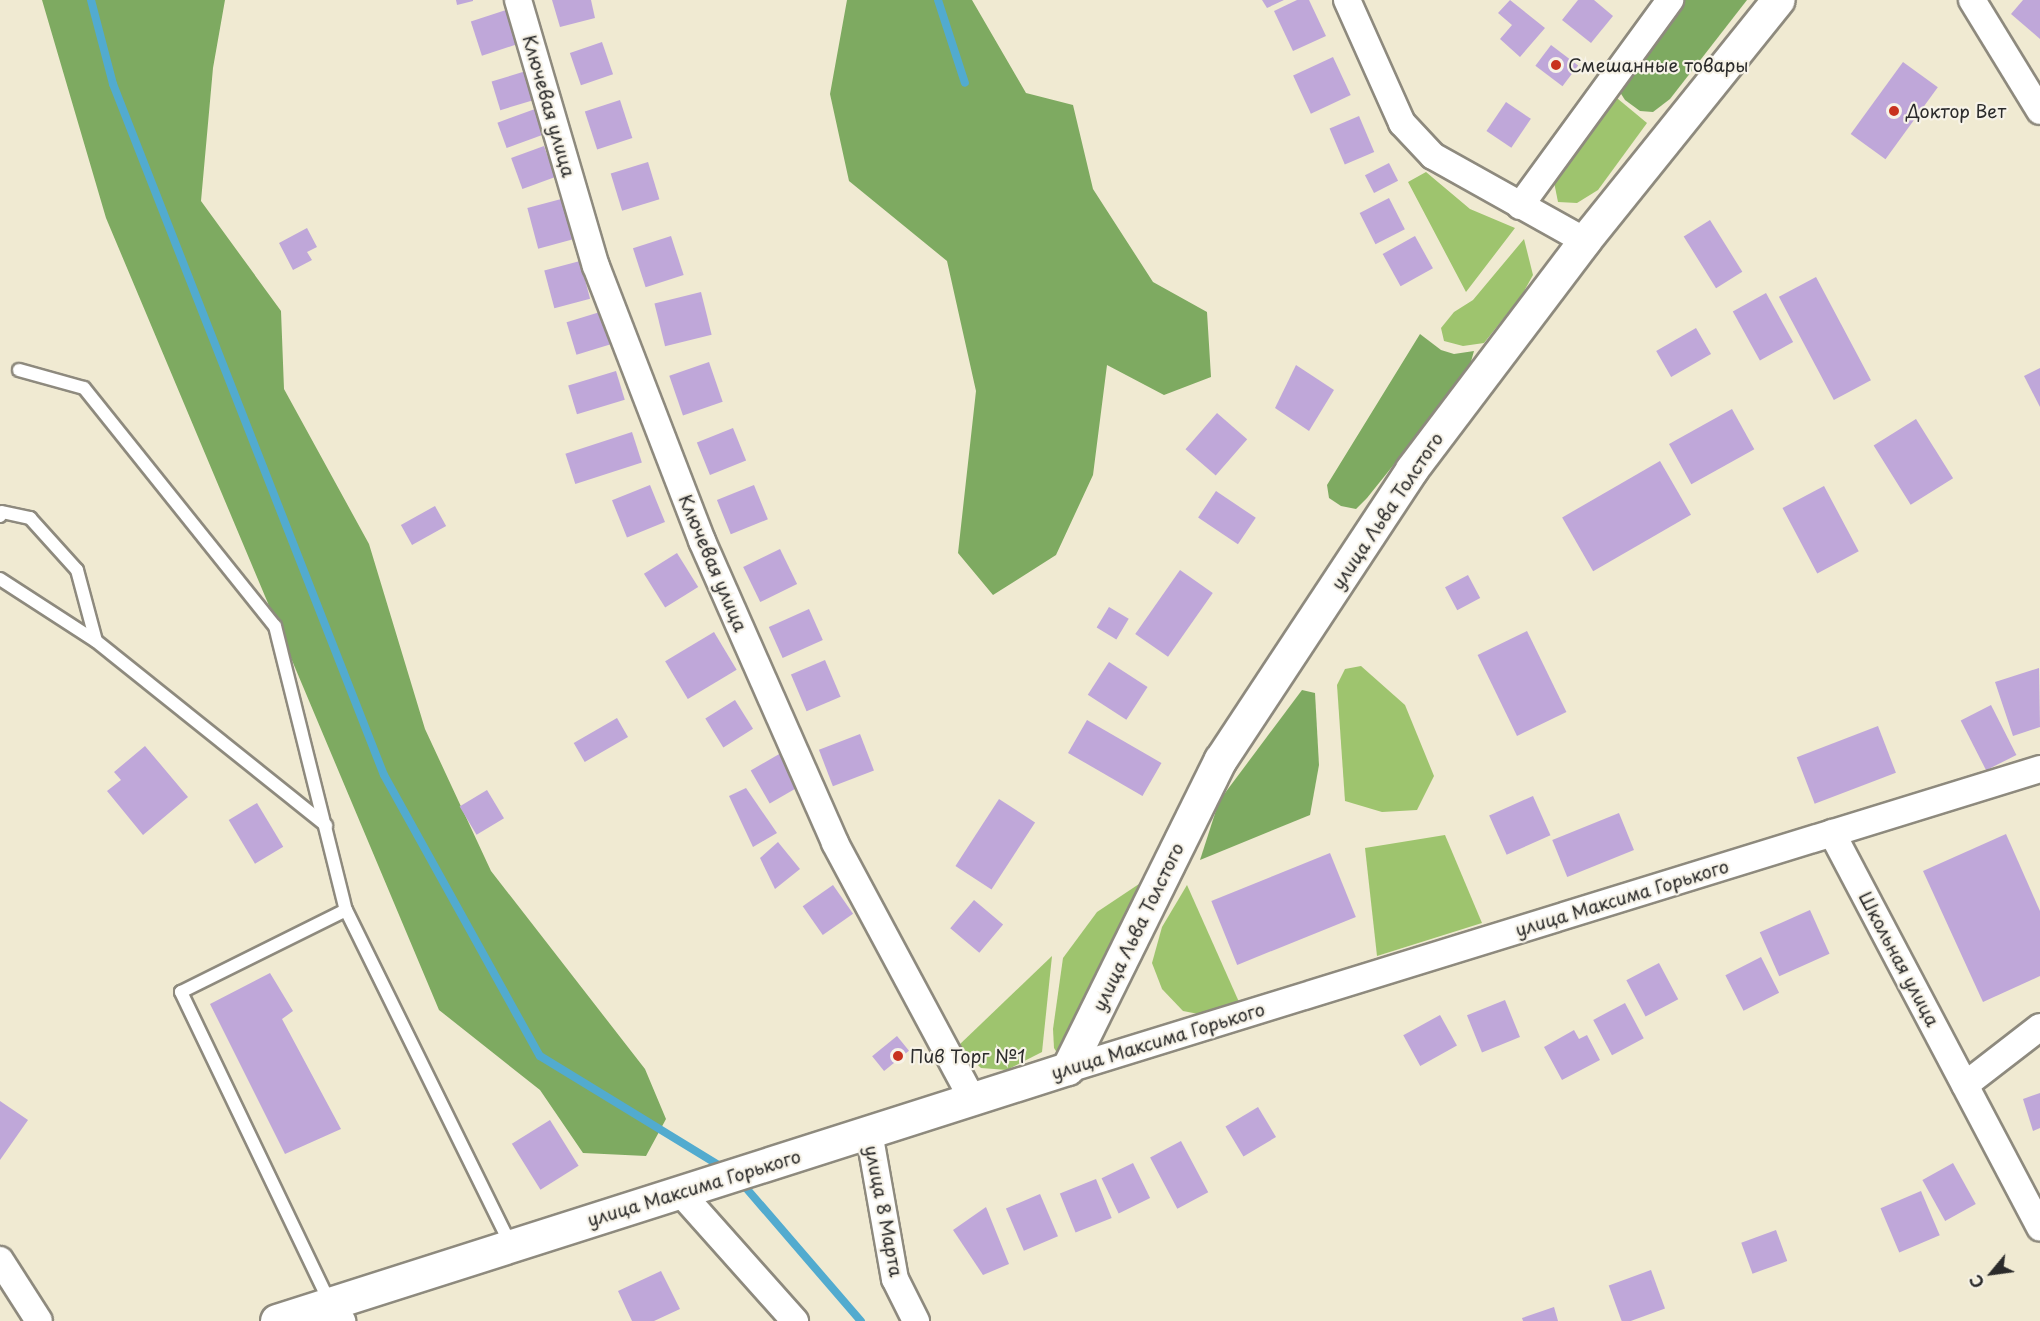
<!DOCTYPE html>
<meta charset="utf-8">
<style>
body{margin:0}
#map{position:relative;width:2040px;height:1321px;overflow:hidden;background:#f0ead2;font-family:"Playpen Sans",sans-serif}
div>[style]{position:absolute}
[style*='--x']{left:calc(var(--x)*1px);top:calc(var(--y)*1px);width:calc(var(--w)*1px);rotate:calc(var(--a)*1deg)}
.green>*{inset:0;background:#9ec46e}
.forest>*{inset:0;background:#7eaa61}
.stream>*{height:8px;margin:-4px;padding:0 4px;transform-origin:4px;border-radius:4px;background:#52abcf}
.building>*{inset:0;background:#bfa7d9;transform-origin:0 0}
.roads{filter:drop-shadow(2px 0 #8e8a7e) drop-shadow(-2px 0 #8e8a7e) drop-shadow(0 2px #8e8a7e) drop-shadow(0 -2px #8e8a7e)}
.service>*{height:12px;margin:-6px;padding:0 6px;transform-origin:6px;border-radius:6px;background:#fff}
.minor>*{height:26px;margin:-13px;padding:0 13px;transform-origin:13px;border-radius:13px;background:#fff}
.tertiary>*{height:32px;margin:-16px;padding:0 16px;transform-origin:16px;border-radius:16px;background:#fff}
.dots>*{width:16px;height:16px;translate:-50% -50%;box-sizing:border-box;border:3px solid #f7f3e8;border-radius:50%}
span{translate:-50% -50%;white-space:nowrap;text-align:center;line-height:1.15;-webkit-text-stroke:4.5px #f7f3e8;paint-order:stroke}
.poi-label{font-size:18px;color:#2b2b2b}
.left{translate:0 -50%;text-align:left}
.street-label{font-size:18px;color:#2b2b2b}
.north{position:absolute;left:1962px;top:1243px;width:60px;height:60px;-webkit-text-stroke:4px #f7f3e8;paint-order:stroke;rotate:241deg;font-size:16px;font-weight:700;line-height:24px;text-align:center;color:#2b2b2b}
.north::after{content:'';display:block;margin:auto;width:21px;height:27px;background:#2b2b2b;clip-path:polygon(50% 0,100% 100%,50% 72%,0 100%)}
</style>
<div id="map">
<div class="green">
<div style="clip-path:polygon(1612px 94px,1647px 123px,1598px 190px,1577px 203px,1558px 202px,1554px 182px,1563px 155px)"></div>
<div style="clip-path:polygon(1426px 172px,1470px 209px,1515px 228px,1466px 292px,1408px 182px)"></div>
<div style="clip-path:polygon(1524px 239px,1533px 275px,1522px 295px,1484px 343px,1463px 346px,1444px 341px,1441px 328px,1454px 312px,1473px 300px)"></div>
<div style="clip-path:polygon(1361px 666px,1405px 705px,1434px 776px,1417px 810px,1382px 812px,1345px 801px,1337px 685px,1345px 669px)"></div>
<div style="clip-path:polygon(1445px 835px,1482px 923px,1377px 956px,1365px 848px)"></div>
<div style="clip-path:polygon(1139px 884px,1107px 961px,1061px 1059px,1054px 1048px,1053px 1029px,1063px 958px,1097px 912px)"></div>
<div style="clip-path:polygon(1187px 885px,1239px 1002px,1209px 1016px,1183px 1011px,1162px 989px,1152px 963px,1162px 927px)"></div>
<div style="clip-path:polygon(1052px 956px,1042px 1052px,1007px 1070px,981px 1068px,958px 1046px)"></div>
</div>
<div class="forest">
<div style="clip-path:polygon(42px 0,225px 0,213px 68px,201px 201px,281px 311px,284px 389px,369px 544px,425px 729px,491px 871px,645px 1069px,666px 1119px,646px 1156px,583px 1153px,540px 1090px,439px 1010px,106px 218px)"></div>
<div style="clip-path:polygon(847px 0,972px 0,1026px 93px,1073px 105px,1093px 189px,1153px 282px,1207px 312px,1211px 377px,1164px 395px,1107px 365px,1093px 475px,1056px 555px,993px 595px,958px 553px,976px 391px,947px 261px,849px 181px,830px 94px)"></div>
<div style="clip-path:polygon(1682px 0,1747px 0,1670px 99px,1653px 112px,1640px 111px,1625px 100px,1616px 86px)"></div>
<div style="clip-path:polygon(1420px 334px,1441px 350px,1454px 354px,1474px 351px,1468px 372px,1367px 498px,1356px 509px,1341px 506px,1329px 498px,1327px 485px)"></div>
<div style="clip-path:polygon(1302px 690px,1315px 693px,1319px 765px,1310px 815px,1200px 860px,1219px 801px)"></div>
</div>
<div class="stream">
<div style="--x:91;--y:0;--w:87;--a:75.3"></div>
<div style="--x:113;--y:84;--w:742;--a:68.59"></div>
<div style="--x:384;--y:775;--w:321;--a:61"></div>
<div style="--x:540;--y:1056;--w:217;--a:31.4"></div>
<div style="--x:938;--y:0;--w:87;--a:72"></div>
<div style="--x:740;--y:1181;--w:185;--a:49.2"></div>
</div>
<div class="building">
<div style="clip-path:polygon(456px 0,473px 0,473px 1px,457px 5px)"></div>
<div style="clip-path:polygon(552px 0,591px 0,595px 18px,560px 27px)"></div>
<div style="clip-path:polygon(1262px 0,1284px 0,1267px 8px)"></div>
<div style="clip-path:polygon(1297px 0,1309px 0,1326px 36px,1293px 51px,1274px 11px)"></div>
<div style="clip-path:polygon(1510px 0,1545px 28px,1520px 57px,1500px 39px,1512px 25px,1498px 13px)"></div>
<div style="clip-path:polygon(1578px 0,1594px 0,1613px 16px,1591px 43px,1562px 20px)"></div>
<div style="clip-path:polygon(2023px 0,2040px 0,2040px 39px,2011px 14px)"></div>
<div style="left:506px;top:10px;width:36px;height:37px;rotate:72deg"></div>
<div style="left:602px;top:42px;width:34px;height:34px;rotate:71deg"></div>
<div style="left:1551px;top:45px;width:34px;height:26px;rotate:37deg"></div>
<div style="left:1333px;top:57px;width:42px;height:44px;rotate:65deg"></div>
<div style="left:1903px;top:62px;width:43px;height:89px;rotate:36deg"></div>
<div style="left:526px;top:71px;width:30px;height:36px;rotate:73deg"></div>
<div style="left:620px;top:100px;width:40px;height:37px;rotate:72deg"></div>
<div style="left:1506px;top:102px;width:30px;height:35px;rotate:34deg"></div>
<div style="left:535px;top:109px;width:27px;height:40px;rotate:70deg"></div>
<div style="left:1359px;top:116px;width:39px;height:32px;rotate:67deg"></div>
<div style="left:544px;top:146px;width:33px;height:35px;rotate:70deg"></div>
<div style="left:648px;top:162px;width:39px;height:39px;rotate:73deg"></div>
<div style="left:1389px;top:163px;width:20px;height:27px;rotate:63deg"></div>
<div style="left:565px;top:198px;width:42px;height:39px;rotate:75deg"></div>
<div style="left:1389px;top:198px;width:35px;height:33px;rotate:63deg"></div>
<div style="left:1710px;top:220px;width:61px;height:31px;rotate:58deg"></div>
<div style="clip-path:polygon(307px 228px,317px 247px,307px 252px,312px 260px,293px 270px,279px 243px)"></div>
<div style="left:671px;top:236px;width:41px;height:40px;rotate:72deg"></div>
<div style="left:1415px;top:236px;width:37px;height:37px;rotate:61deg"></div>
<div style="left:580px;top:261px;width:39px;height:37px;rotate:75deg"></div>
<div style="left:1816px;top:277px;width:117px;height:42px;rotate:62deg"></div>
<div style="left:701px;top:292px;width:44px;height:48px;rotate:76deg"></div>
<div style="left:1766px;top:293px;width:56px;height:38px;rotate:61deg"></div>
<div style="left:600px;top:312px;width:34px;height:35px;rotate:73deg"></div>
<div style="left:1696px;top:328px;width:30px;height:46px;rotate:60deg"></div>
<div style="left:709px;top:362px;width:42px;height:42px;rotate:71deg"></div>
<div style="clip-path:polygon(1296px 365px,1334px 390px,1309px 431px,1275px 408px)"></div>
<div style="clip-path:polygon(2040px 368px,2040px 407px,2024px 376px)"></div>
<div style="left:616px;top:371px;width:30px;height:50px;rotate:73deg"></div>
<div style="left:1732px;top:409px;width:46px;height:72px;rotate:61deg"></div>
<div style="left:1217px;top:413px;width:40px;height:48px;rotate:41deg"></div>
<div style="left:1916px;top:419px;width:70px;height:50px;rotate:58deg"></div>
<div style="left:733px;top:428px;width:35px;height:39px;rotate:68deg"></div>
<div style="left:632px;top:432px;width:32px;height:70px;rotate:72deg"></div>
<div style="left:1660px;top:461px;width:62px;height:113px;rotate:60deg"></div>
<div style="left:650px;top:485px;width:40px;height:41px;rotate:68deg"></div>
<div style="left:754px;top:485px;width:37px;height:40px;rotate:68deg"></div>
<div style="left:1824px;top:486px;width:74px;height:47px;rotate:62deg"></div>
<div style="left:1216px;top:491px;width:48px;height:32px;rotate:34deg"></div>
<div style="left:435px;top:506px;width:23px;height:39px;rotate:61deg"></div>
<div style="left:780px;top:549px;width:39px;height:41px;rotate:64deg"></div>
<div style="left:677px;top:553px;width:40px;height:39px;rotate:58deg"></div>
<div style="left:1180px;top:570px;width:40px;height:78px;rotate:35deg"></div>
<div style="left:1468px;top:575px;width:26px;height:26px;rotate:62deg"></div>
<div style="left:1109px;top:607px;width:23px;height:24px;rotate:31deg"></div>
<div style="left:809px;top:609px;width:34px;height:44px;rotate:66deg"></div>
<div style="left:1527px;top:631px;width:90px;height:55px;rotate:64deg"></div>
<div style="left:714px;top:632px;width:44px;height:57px;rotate:59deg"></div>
<div style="left:825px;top:660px;width:40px;height:37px;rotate:67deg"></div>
<div style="left:1109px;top:662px;width:46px;height:39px;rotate:33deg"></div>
<div style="clip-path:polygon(2039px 668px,2040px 727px,2013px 736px,1995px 682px)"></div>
<div style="left:735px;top:700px;width:34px;height:35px;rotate:58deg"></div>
<div style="left:1991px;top:705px;width:56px;height:34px;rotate:63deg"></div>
<div style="left:617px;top:718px;width:22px;height:50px;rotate:60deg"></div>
<div style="left:1087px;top:720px;width:86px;height:38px;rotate:30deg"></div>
<div style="left:1878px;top:726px;width:50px;height:87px;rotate:69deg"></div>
<div style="left:860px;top:734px;width:39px;height:44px;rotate:69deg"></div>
<div style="clip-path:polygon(145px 746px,188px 797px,143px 835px,107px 791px,121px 780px,114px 772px)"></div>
<div style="left:781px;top:753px;width:38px;height:35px;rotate:60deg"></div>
<div style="clip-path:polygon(746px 788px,777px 833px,753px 847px,729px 796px)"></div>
<div style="left:487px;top:790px;width:33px;height:32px;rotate:59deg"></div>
<div style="left:1533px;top:796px;width:43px;height:48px;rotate:66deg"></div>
<div style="left:999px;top:799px;width:43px;height:80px;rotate:33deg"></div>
<div style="left:257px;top:803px;width:51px;height:33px;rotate:59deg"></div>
<div style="left:1619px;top:813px;width:40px;height:72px;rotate:68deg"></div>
<div style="clip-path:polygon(2006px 834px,2040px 911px,2040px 976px,1983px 1002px,1923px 871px)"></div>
<div style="clip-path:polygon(778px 842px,800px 869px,775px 889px,760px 858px)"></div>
<div style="left:1330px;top:853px;width:69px;height:128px;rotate:68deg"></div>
<div style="left:833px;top:885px;width:35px;height:37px;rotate:55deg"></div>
<div style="left:974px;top:900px;width:38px;height:37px;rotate:40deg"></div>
<div style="left:1810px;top:910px;width:48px;height:55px;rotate:66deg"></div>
<div style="left:1761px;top:957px;width:40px;height:40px;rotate:63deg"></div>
<div style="left:1659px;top:963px;width:41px;height:37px;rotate:62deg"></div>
<div style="clip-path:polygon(270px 973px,293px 1011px,282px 1019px,341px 1129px,285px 1154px,210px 1004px)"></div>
<div style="left:1505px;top:1000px;width:40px;height:41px;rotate:68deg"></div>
<div style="left:1625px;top:1003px;width:40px;height:36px;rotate:62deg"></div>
<div style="left:1440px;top:1015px;width:35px;height:42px;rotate:61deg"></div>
<div style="clip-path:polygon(1574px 1030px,1579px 1039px,1587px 1035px,1600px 1060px,1562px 1080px,1544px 1047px)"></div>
<div style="left:897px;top:1036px;width:19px;height:32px;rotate:51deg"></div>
<div style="clip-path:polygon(2040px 1093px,2040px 1128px,2033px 1131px,2023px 1099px)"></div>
<div style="clip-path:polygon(0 1101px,28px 1120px,0 1160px)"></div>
<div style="left:1258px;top:1107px;width:35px;height:38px;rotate:59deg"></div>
<div style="left:550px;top:1120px;width:54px;height:45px;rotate:58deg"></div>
<div style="left:1181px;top:1141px;width:58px;height:35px;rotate:62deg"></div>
<div style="left:1133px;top:1163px;width:39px;height:35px;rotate:64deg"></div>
<div style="left:1953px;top:1163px;width:47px;height:35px;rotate:61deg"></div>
<div style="left:1096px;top:1179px;width:42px;height:39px;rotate:68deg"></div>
<div style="left:1921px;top:1191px;width:48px;height:44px;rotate:67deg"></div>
<div style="left:1040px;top:1194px;width:46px;height:37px;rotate:67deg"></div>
<div style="clip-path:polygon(986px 1207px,1009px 1264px,983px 1275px,953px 1230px)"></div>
<div style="left:1776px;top:1230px;width:33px;height:37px;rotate:70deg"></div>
<div style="left:1651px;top:1270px;width:41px;height:45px;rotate:70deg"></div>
<div style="clip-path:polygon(661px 1271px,680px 1309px,654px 1321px,632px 1321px,618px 1291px)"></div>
<div style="clip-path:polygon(1554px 1307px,1558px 1321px,1523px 1321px,1522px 1318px)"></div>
</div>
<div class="roads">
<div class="service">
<div style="--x:19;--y:370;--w:67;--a:15.5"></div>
<div style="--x:84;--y:388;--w:305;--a:51.3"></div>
<div style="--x:275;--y:626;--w:293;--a:76"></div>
<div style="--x:0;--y:516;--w:4;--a:-63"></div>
<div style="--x:2;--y:512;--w:29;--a:12"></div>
<div style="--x:30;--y:518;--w:70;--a:47.9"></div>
<div style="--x:77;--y:570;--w:73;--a:75"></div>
<div style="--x:0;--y:579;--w:114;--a:32.9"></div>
<div style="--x:96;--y:641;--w:295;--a:38.7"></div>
<div style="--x:330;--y:1303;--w:345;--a:-115.6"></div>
<div style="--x:181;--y:992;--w:184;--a:-26.4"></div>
<div style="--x:346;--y:910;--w:373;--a:63.8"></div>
</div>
<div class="minor">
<div style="--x:518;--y:0;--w:277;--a:73.7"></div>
<div style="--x:596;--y:266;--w:295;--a:68.9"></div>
<div style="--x:702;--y:541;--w:330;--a:66.2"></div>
<div style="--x:835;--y:843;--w:290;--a:61.8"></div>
<div style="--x:1347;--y:0;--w:135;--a:65.9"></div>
<div style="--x:1402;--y:123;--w:45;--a:46.8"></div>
<div style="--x:1433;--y:156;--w:174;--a:29.2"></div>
<div style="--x:1972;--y:0;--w:130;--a:58.5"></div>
<div style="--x:1520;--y:206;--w:255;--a:-53.9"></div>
<div style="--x:1832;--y:833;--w:446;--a:62.2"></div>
<div style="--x:1068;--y:1069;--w:1017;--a:-17.15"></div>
<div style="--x:1965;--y:1085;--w:95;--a:-37.7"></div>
<div style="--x:869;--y:1132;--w:149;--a:80"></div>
<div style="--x:895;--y:1279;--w:47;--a:63.4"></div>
<div style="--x:680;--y:1192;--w:173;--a:48.3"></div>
<div style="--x:0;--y:1260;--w:72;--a:57.4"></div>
<div style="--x:330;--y:1303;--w:22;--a:56"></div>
</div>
<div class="tertiary">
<div style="--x:277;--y:1321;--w:830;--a:-17.67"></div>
<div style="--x:1068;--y:1069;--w:345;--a:-63.7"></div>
<div style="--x:1221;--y:760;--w:347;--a:-56.6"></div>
<div style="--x:1412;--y:470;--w:287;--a:-52.9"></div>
<div style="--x:1585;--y:241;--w:309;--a:-51.2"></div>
</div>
</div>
<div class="dots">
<div style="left:1556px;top:65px;background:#c8321e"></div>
<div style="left:1894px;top:111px;background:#c8321e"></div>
<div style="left:898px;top:1056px;background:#c8321e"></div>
</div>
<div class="poi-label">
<span class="left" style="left:1568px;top:65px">Смешанные товары</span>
<span class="left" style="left:1906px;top:111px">Доктор Вет</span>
<span class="left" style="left:910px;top:1056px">Пив Торг №1</span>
</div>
<div class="street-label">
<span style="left:549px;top:106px;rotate:74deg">Ключевая улица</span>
<span style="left:1387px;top:511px;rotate:-56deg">улица Льва Толстого</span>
<span style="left:713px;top:563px;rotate:67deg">Ключевая улица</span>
<span style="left:1622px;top:898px;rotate:-17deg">улица Максима Горького</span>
<span style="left:1138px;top:927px;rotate:-64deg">улица Льва Толстого</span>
<span style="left:1899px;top:959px;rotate:62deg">Школьная улица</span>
<span style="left:1158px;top:1041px;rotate:-17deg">улица Максима Горького</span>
<span style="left:694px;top:1188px;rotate:-17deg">улица Максима Горького</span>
<span style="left:884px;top:1211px;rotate:79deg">улица 8 Марта</span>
</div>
<div class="north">С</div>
</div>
